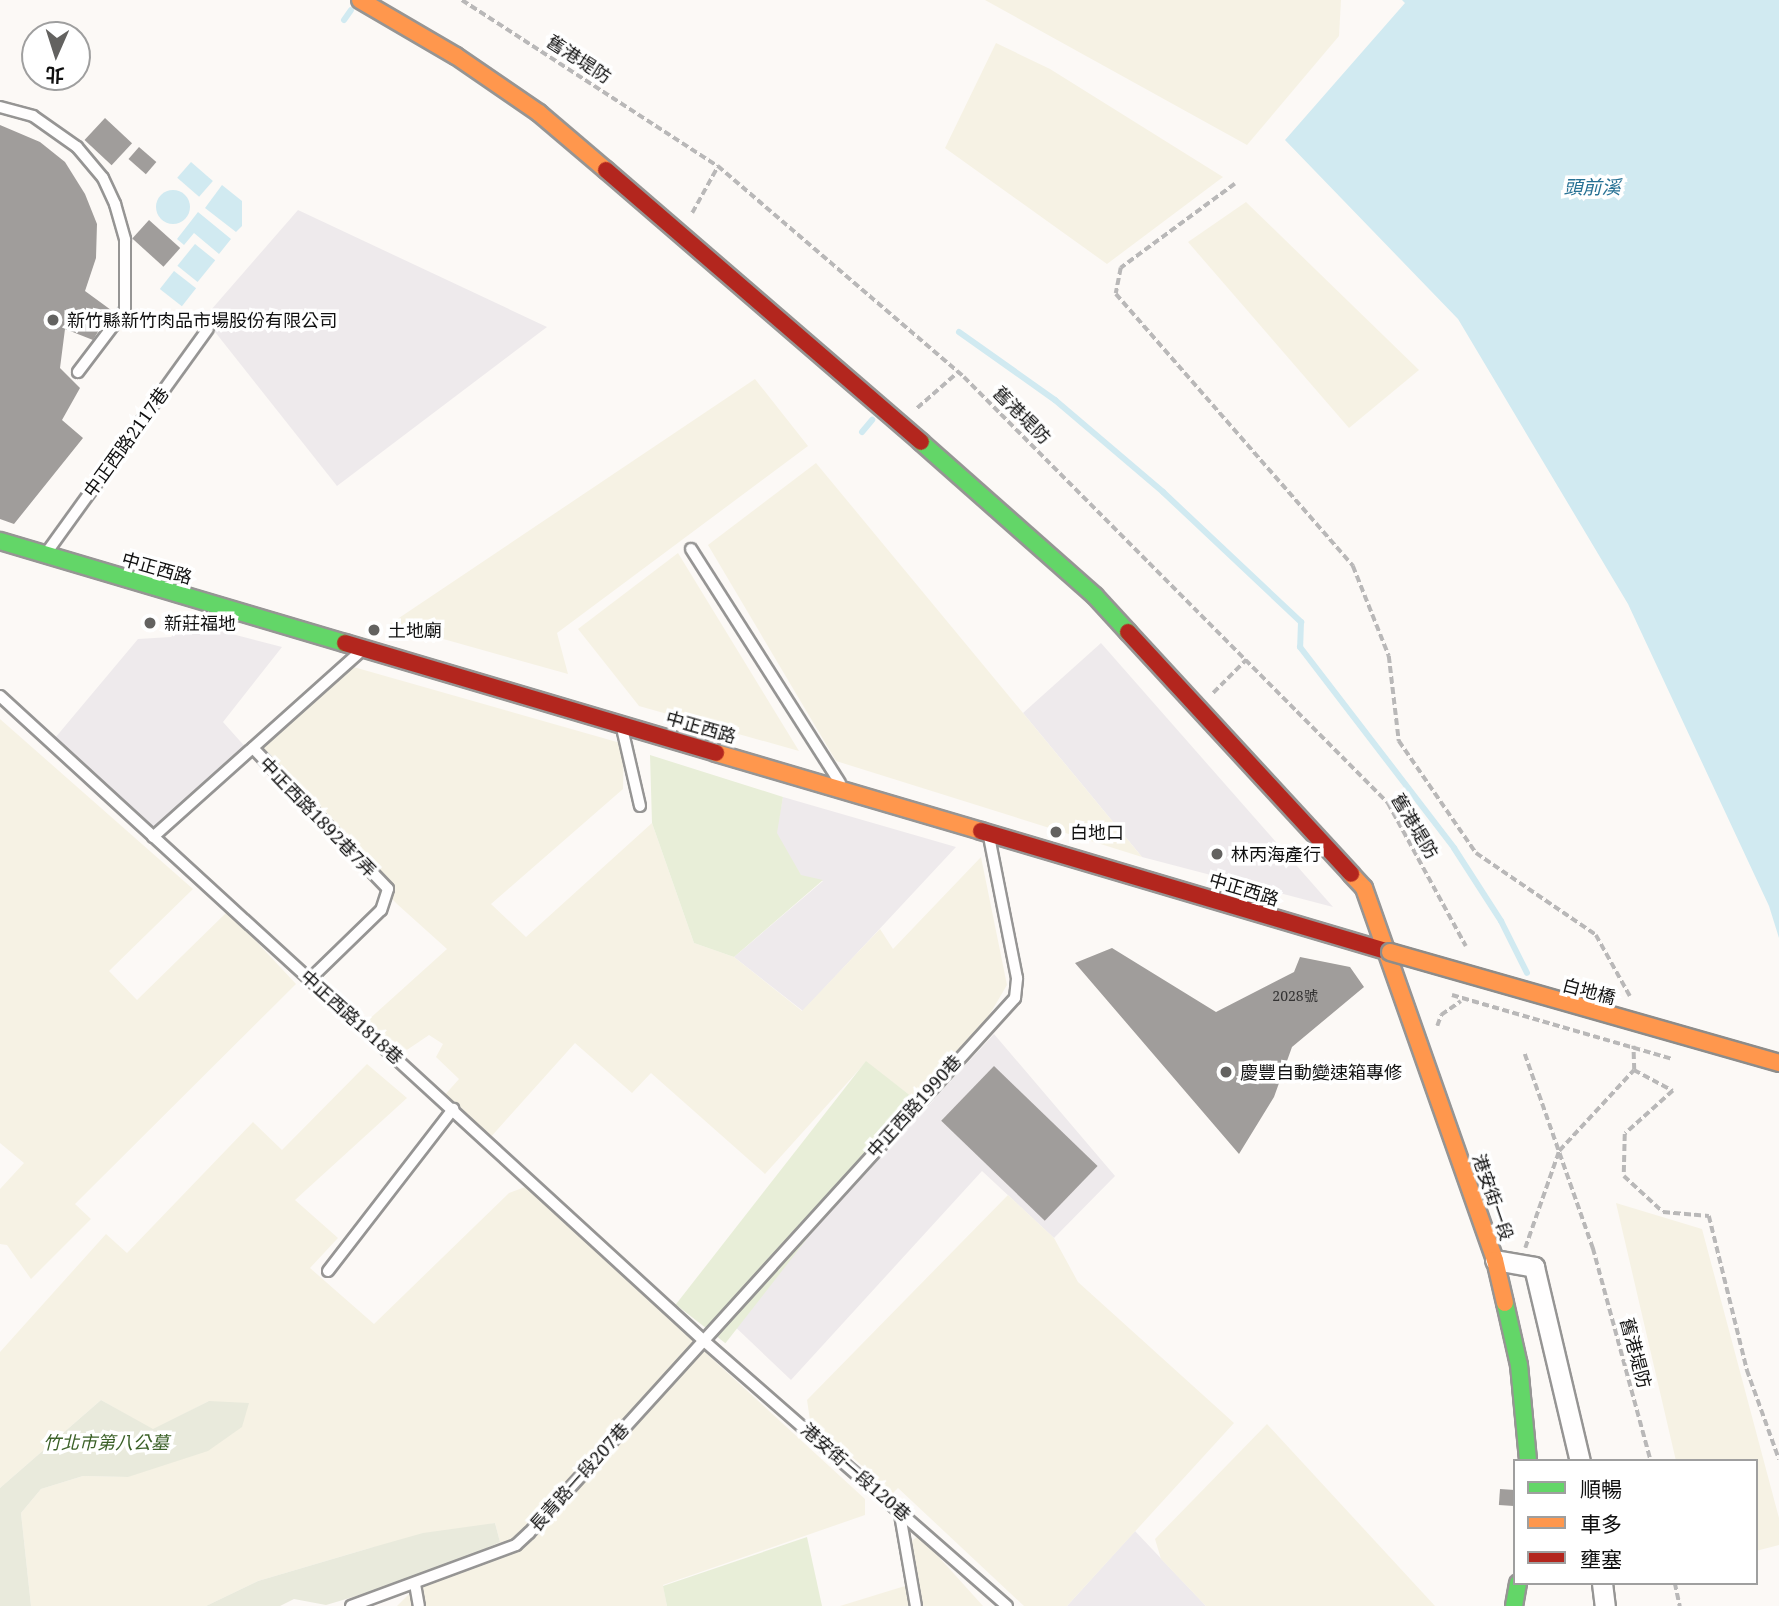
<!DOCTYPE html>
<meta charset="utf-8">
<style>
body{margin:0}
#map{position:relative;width:1779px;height:1606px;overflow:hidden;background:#fcf9f6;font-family:"Noto Serif","Noto Sans TC",serif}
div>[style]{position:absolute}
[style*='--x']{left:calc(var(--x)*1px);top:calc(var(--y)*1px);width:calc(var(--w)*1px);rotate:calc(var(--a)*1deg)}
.industrial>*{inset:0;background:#eeeaec}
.farmland>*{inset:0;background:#f6f2e4}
.green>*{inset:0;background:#e8eed8;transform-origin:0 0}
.cemetery>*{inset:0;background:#e9eadc}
.water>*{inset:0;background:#d1eaf1;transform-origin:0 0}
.round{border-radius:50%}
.stream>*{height:6px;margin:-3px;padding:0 3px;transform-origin:3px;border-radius:3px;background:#d1eaf1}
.building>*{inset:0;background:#a09d9b;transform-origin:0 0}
.path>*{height:3.5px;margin-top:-1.75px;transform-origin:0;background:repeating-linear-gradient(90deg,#b9b8b8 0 7px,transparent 0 10.5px)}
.roads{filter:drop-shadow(2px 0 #969594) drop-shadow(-2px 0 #969594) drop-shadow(0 2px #969594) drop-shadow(0 -2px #969594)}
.lane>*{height:10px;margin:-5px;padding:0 5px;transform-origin:5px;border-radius:5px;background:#fffefe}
.street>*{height:19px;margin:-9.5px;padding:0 9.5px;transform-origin:9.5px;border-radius:9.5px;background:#fffefe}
.fast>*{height:16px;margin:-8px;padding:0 8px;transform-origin:8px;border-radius:8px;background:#63d668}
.slow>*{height:16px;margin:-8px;padding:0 8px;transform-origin:8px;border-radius:8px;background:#ff974d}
.jam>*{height:16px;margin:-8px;padding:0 8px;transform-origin:8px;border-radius:8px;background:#b3261e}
.path-bridge>*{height:3.5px;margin-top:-1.75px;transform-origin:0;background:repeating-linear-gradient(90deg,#b9b8b8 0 7px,transparent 0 10.5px)}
.bridges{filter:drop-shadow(2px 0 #8d8c8a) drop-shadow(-2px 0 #8d8c8a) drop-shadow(0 2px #8d8c8a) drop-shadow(0 -2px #8d8c8a)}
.slow-bridge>*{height:16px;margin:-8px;padding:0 8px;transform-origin:8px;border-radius:8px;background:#ff974d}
.dots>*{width:19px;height:19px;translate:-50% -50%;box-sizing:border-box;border:4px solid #fff;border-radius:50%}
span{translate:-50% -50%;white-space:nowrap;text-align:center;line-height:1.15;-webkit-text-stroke:7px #fff;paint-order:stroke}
.number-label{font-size:14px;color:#343333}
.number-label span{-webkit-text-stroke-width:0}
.street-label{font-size:18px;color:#101010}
.poi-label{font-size:18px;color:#101010}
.left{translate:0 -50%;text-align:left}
.park-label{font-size:18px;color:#3a6027;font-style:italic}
.water-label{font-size:19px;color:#277194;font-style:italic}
.legend{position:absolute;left:1513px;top:1459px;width:245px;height:126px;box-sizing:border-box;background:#fff;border:2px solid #9f9f9f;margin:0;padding:9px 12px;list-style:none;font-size:21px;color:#101010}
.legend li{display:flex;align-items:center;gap:14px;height:35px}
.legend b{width:35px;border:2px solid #9f9f9f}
.north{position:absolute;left:21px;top:21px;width:70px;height:70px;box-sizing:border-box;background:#fff;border:2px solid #9f9f9f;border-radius:50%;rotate:183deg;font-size:19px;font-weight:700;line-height:28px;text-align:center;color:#101010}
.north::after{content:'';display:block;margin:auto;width:24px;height:32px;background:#636260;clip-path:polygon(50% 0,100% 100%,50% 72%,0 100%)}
</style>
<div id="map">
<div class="industrial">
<div style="clip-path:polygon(298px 210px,547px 327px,337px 486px,204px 318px)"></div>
<div style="clip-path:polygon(186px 622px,282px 647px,223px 722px,248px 750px,161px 837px,55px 738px,138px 639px,171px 637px)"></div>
<div style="clip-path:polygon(1101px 643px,1333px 907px,1142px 857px,1023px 713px)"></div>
<div style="clip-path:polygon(783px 797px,956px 847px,803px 1011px,734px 957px,823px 881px,801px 876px,776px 833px)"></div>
<div style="clip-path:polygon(994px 1034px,1115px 1176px,1054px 1238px,982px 1171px,791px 1380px,729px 1321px)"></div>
<div style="clip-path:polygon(1135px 1531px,1206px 1606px,1067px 1606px)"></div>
</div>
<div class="farmland">
<div style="clip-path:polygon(985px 0,1341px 0,1339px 36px,1247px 145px)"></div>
<div style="clip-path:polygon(996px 43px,1050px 69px,1223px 177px,1107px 264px,945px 148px)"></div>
<div style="clip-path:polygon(1246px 202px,1419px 370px,1349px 428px,1188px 242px)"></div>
<div style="clip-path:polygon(755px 379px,808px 446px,557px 633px,568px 674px,390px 624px)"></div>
<div style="clip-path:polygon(816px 463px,1023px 713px,1142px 857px,836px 761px,708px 545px)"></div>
<div style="clip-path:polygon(678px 553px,799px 751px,639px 706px,578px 629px)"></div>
<div style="clip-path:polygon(343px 664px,624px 744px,623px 789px,491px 904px,526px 937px,652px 823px,694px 943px,734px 957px,802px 1011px,880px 929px,893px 949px,981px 857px,1007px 985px,984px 1024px,916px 1100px,866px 1062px,765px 1174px,651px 1073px,632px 1093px,575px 1043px,489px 1139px,443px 1097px,459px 1079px,436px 1057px,443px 1044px,429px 1035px,398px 1056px,366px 1022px,447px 949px,397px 904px,248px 750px)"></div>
<div style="clip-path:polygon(0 719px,193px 889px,109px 971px,137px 1000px,228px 911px,296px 984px,75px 1204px,91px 1219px,31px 1279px,7px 1245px,0 1244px,0 1189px,24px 1163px,0 1143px)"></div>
<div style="clip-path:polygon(367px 1064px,407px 1098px,295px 1200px,338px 1238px,310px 1268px,374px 1324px,509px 1193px,525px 1187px,865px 1499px,865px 1515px,663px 1585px,667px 1606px,397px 1606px,428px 1575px,500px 1542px,495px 1523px,370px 1548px,258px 1581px,206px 1606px,31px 1606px,21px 1513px,41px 1489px,83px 1476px,128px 1477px,209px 1401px,153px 1430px,101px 1400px,0 1488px,0 1352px,106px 1234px,127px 1253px,253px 1122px,282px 1150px)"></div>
<div style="clip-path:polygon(1008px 1195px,1054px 1238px,1078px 1282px,1234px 1423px,1067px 1606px,1024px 1606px,898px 1488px,893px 1493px,810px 1420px,807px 1400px)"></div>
<div style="clip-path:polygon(1616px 1203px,1702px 1229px,1779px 1518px,1779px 1545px,1756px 1551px,1756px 1461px,1676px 1461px)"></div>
<div style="clip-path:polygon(1267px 1424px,1435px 1606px,1206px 1606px,1161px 1559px,1155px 1539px)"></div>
<div style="clip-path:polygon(919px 1535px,983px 1606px,919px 1606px,907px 1545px)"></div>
<div style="clip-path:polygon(905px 1586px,909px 1606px,840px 1606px)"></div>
</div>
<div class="green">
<div style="clip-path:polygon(650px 755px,783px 797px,777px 833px,801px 875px,823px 880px,734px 957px,694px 943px,652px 823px)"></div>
<div style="left:866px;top:1061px;width:63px;height:309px;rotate:38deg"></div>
<div style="clip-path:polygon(807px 1537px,822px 1606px,667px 1606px,663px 1586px)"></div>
</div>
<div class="cemetery">
<div style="clip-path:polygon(101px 1400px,153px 1429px,209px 1401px,249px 1403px,242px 1427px,208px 1451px,128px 1477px,83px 1476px,41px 1489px,21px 1513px,31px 1606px,0 1606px,0 1488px)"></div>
<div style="clip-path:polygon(495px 1523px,500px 1542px,428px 1575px,326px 1605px,294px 1599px,280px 1606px,206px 1606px,258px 1581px,370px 1548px,423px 1533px)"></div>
</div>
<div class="water">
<div style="clip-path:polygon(1402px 0,1779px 0,1779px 938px,1769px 906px,1628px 604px,1458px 319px,1285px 140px,1405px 3px)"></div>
<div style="left:191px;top:162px;width:29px;height:21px;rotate:41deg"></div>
<div style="clip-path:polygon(222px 185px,242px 201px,242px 226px,236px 232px,205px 208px)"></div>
<div class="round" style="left:156px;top:190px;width:34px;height:34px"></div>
<div style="clip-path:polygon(198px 212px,231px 239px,219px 254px,194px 233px,184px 245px,177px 239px)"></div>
<div style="left:195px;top:244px;width:26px;height:28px;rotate:39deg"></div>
<div style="left:174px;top:271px;width:28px;height:23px;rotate:38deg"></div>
</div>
<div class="stream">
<div style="--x:344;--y:20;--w:12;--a:-55"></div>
<div style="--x:959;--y:332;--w:118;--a:35.3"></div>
<div style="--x:1055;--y:400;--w:142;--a:40.4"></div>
<div style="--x:1163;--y:492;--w:190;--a:43.3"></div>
<div style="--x:1301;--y:622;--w:25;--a:92"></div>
<div style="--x:1300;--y:647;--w:253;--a:52.5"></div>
<div style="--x:1454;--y:848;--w:87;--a:57.2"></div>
<div style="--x:1501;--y:921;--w:58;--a:63.4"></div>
<div style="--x:862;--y:432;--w:16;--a:-50"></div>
</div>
<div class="building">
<div style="left:105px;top:118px;width:37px;height:30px;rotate:43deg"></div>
<div style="clip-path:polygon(0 125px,40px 142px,65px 162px,85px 194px,97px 224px,96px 258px,85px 291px,111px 310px,93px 340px,65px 329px,60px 368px,80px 388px,62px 420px,83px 438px,14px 524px,0 519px)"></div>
<div style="left:139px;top:147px;width:23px;height:16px;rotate:41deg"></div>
<div style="left:149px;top:220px;width:42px;height:25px;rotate:42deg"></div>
<div style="clip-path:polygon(1112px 948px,1216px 1012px,1294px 972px,1300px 957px,1350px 967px,1364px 987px,1292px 1047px,1274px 1097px,1239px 1154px,1075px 963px)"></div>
<div style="left:994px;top:1066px;width:144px;height:76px;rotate:44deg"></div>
<div style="left:1500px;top:1489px;width:15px;height:16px;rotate:4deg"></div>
</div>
<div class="path">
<div style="--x:462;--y:0;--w:305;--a:33"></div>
<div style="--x:718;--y:166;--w:324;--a:40.6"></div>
<div style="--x:964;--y:377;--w:601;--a:45.13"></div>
<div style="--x:1388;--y:803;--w:163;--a:61.4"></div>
<div style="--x:1235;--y:184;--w:142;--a:143.6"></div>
<div style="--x:1121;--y:268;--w:26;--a:101"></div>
<div style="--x:1116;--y:294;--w:361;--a:48.9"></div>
<div style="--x:1353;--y:566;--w:97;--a:68.2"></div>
<div style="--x:1389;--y:656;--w:86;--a:83.3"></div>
<div style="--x:1399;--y:741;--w:136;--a:55.5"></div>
<div style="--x:1476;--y:853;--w:145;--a:34.3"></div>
<div style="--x:1596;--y:935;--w:70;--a:60.9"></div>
<div style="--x:692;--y:213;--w:54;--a:-61"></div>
<div style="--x:917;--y:408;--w:55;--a:-41.3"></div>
<div style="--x:1213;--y:693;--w:47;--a:-45"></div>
<div style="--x:1437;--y:1026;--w:12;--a:-70"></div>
<div style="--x:1441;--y:1015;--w:24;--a:-35"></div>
<div style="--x:1525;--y:1054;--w:206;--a:70.7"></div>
<div style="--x:1593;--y:1248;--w:221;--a:74.8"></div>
<div style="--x:1634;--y:1070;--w:44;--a:28.3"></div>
<div style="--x:1673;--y:1091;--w:64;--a:138.1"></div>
<div style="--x:1625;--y:1134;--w:42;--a:91.4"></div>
<div style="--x:1624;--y:1176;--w:53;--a:42.7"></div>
<div style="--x:1663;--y:1212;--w:46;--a:5"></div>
<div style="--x:1709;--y:1216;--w:159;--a:76.1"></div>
<div style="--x:1747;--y:1370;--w:95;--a:70.2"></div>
<div style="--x:1525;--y:1248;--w:103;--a:-70.7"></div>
<div style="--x:1559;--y:1151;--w:110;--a:-47.2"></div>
<div style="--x:1634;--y:1070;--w:24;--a:-92"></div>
<div style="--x:1675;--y:1583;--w:24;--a:78"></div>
</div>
<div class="roads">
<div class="lane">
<div style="--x:0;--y:107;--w:34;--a:15"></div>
<div style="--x:33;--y:116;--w:54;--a:35.2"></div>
<div style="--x:77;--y:147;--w:40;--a:50"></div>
<div style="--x:103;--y:178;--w:29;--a:65"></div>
<div style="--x:115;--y:204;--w:37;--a:74"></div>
<div style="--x:125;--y:240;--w:70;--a:90"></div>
<div style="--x:125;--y:310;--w:78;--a:127.2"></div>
<div style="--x:691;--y:549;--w:277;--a:57.5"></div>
<div style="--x:47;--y:552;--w:275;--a:-54.2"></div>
<div style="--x:0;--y:696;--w:953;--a:42.49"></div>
<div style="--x:703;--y:1340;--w:404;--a:41.2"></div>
<div style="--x:622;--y:728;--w:80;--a:77"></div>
<div style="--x:253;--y:748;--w:195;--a:46.2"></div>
<div style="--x:388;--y:889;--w:22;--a:108"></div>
<div style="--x:381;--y:910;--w:99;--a:135.8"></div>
<div style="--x:153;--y:837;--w:279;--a:-41.8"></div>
<div style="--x:328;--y:1271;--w:205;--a:-52.3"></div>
<div style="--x:899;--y:1509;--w:98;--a:80.1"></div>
<div style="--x:415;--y:1584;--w:22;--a:80"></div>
<div style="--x:351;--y:1606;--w:176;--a:-20.3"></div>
<div style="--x:516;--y:1545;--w:18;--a:-43"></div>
<div style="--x:529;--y:1533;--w:723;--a:-47.75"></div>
<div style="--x:1015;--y:998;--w:20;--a:-84"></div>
<div style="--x:1017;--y:978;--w:145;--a:-101.2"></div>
</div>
<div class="street">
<div style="--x:1495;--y:1260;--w:40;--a:10"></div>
<div style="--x:1534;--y:1267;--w:199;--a:76.7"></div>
<div style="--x:1602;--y:1583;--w:23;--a:83"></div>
</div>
<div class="fast">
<div style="--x:921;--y:442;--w:232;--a:41.5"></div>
<div style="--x:1095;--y:596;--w:49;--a:47.5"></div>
<div style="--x:0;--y:541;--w:360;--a:16.5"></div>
<div style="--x:1505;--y:1303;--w:64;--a:77.3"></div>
<div style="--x:1519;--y:1365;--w:96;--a:84.6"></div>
<div style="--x:1514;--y:1606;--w:23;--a:-80"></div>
</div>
<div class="slow">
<div style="--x:360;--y:0;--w:111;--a:30.3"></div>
<div style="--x:456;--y:56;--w:101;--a:34.5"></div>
<div style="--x:539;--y:113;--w:88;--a:40.4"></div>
<div style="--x:716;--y:753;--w:276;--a:16.4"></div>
<div style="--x:1351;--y:874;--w:19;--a:47"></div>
<div style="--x:1364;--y:888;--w:394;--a:70.6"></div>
<div style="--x:1495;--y:1260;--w:44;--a:76.9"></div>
</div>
<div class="jam">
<div style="--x:606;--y:170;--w:416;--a:40.8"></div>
<div style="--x:1128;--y:632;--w:329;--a:47.3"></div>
<div style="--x:345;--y:643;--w:387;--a:16.5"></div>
<div style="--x:981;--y:831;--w:427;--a:16.5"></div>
</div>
</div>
<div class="path-bridge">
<div style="--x:1452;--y:995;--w:230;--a:16.2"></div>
</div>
<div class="bridges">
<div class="slow-bridge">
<div style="--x:1390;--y:952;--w:405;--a:15.9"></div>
</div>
</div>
<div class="dots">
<div style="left:53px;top:320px;background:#636260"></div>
<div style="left:150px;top:623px;background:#636260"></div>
<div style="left:374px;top:630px;background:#636260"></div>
<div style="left:1056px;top:832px;background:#636260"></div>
<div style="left:1217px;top:854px;background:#636260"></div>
<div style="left:1226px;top:1072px;background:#636260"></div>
</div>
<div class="number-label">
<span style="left:1295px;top:996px">2028號</span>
</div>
<div class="street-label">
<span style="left:579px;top:59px;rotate:33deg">舊港堤防</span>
<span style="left:1022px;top:415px;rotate:45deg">舊港堤防</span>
<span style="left:126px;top:442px;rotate:-54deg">中正西路2117巷</span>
<span style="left:157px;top:568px;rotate:16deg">中正西路</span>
<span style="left:701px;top:727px;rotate:16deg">中正西路</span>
<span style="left:318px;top:817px;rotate:46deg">中正西路1892巷7弄</span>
<span style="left:1415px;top:826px;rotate:59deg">舊港堤防</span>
<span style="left:1244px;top:889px;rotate:17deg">中正西路</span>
<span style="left:1589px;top:991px;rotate:15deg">白地橋</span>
<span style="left:352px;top:1017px;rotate:42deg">中正西路1818巷</span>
<span style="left:914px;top:1106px;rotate:-48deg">中正西路1990巷</span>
<span style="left:1493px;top:1197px;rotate:71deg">港安街一段</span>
<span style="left:1636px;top:1353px;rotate:75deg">舊港堤防</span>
<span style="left:856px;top:1472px;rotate:41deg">港安街一段120巷</span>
<span style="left:579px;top:1477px;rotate:-48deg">長青路一段207巷</span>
</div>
<div class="poi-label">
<span class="left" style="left:67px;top:320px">新竹縣新竹肉品市場股份有限公司</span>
<span class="left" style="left:164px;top:623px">新莊福地</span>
<span class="left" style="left:388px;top:630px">土地廟</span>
<span class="left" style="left:1070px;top:832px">白地口</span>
<span class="left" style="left:1231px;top:854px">林丙海產行</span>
<span class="left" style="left:1240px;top:1072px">慶豐自動變速箱專修</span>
</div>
<div class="park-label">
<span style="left:106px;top:1442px">竹北市第八公墓</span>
</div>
<div class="water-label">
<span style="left:1592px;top:188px">頭前溪</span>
</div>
<ul class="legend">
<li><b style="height:9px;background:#63d668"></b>順暢</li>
<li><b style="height:9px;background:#ff974d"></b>車多</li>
<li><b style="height:9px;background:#b3261e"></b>壅塞</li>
</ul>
<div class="north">北</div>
</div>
